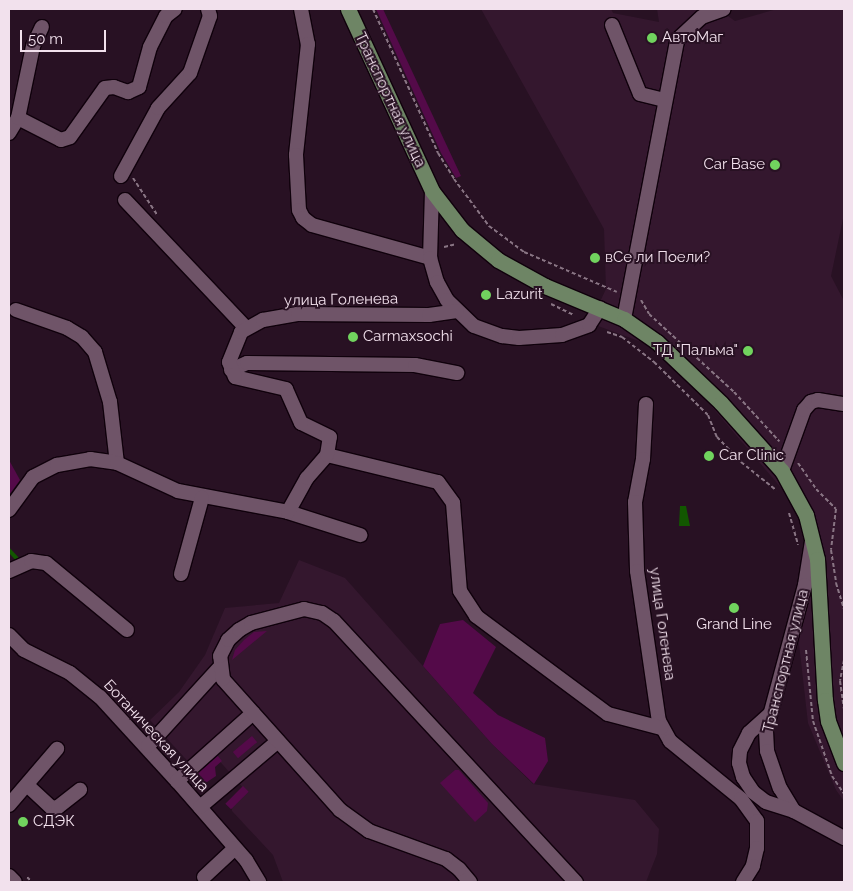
<!DOCTYPE html>
<meta charset="utf-8">
<style>
body{margin:0}
#map{position:relative;width:853px;height:891px;overflow:hidden;background:#281123;font-family:Raleway,sans-serif}
div>[style]{position:absolute}
[style*='--x']{left:calc(var(--x)*1px);top:calc(var(--y)*1px);width:calc(var(--w)*1px);rotate:calc(var(--a)*1deg)}
.built>*{inset:0;background:#34172e}
.green>*{inset:0;background:#540a49;transform-origin:0 0}
.water>*{inset:0;background:#125700}
.stream>*{height:4px;margin:-2px;padding:0 2px;transform-origin:2px;border-radius:2px;background:#125700}
.path>*{height:2px;margin-top:-1px;transform-origin:0;background:repeating-linear-gradient(90deg,#897584 0 4px,transparent 0 6.5px)}
.roads{filter:drop-shadow(1px 0 #10010c) drop-shadow(-1px 0 #10010c) drop-shadow(0 1px #10010c) drop-shadow(0 -1px #10010c)}
.minor>*{height:14px;margin:-7px;padding:0 7px;transform-origin:7px;border-radius:7px;background:#6f5468}
.major>*{height:15px;margin:-7.5px;padding:0 7.5px;transform-origin:7.5px;border-radius:7.5px;background:#6e8565}
.dots>*{width:14px;height:14px;translate:-50% -50%;box-sizing:border-box;border:2px solid #281123;border-radius:50%}
span{translate:-50% -50%;white-space:nowrap;text-align:center;line-height:1.15;-webkit-text-stroke:4px #281123;paint-order:stroke}
.poi-label{font-size:15px;color:#f2e1ed}
.left{translate:0 -50%;text-align:left}
.right{translate:-100% -50%;text-align:right}
.street-label{font-size:15px;color:#f2e1ed}
.frame{position:absolute;inset:0;border:10px solid #f2e1ed;pointer-events:none}
.scale{position:absolute;left:20px;top:30px;width:86px;height:22px;box-sizing:border-box;border:2px solid #f2e1ed;border-top:0;padding-left:6px;font-size:15px;line-height:18px;white-space:nowrap;color:#f2e1ed;-webkit-text-stroke:4px #281123;paint-order:stroke}
</style>
<div id="map">
<div class="built">
<div style="clip-path:polygon(481px 9px,611px 9px,613px 13px,659px 22px,657px 9px,718px 9px,735px 21px,777px 9px,844px 9px,844px 214px,831px 276px,844px 301px,844px 801px,836px 790px,808px 723px,799px 644px,806px 547px,795px 504px,663px 350px,590px 323px,606px 289px,604px 229px)"></div>
<div style="clip-path:polygon(299px 560px,345px 578px,492px 744px,533px 784px,635px 800px,659px 829px,657px 854px,646px 882px,283px 882px,273px 855px,232px 811px,232px 800px,244px 789px,216px 757px,204px 767px,194px 768px,150px 720px,179px 692px,205px 655px,225px 608px,279px 603px)"></div>
</div>
<div class="green">
<div style="clip-path:polygon(376px 9px,383px 9px,461px 176px,456px 178px,441px 153px)"></div>
<div style="clip-path:polygon(9px 460px,20px 480px,9px 495px)"></div>
<div style="clip-path:polygon(463px 620px,496px 647px,473px 693px,498px 715px,545px 738px,548px 761px,534px 784px,492px 744px,423px 666px,440px 624px)"></div>
<div style="clip-path:polygon(267px 631px,232px 660px,235px 650px,244px 640px,254px 632px)"></div>
<div style="left:252px;top:736px;width:8px;height:25px;rotate:50deg"></div>
<div style="clip-path:polygon(217px 755px,222px 761px,215px 767px,216px 776px,198px 788px,187px 775px,194px 768px,204px 767px)"></div>
<div style="clip-path:polygon(455px 770px,459px 770px,488px 803px,487px 811px,475px 822px,440px 783px)"></div>
<div style="left:243px;top:786px;width:8px;height:25px;rotate:45deg"></div>
</div>
<div class="water">
<div style="clip-path:polygon(680px 506px,686px 506px,690px 526px,679px 526px)"></div>
</div>
<div class="stream">
<div style="--x:9;--y:550;--w:12;--a:48"></div>
</div>
<div class="path">
<div style="--x:373;--y:9;--w:158;--a:65.7"></div>
<div style="--x:438;--y:153;--w:31;--a:58"></div>
<div style="--x:454;--y:179;--w:59;--a:53.3"></div>
<div style="--x:489;--y:226;--w:44;--a:36.6"></div>
<div style="--x:524;--y:252;--w:101;--a:23.3"></div>
<div style="--x:133;--y:178;--w:45;--a:56.7"></div>
<div style="--x:444;--y:247;--w:13;--a:-13"></div>
<div style="--x:641;--y:300;--w:16;--a:60"></div>
<div style="--x:649;--y:314;--w:115;--a:42.5"></div>
<div style="--x:734;--y:392;--w:67;--a:47.4"></div>
<div style="--x:551;--y:304;--w:25;--a:26"></div>
<div style="--x:607;--y:332;--w:16;--a:18"></div>
<div style="--x:622;--y:337;--w:41;--a:38"></div>
<div style="--x:654;--y:362;--w:76;--a:44.5"></div>
<div style="--x:708;--y:415;--w:24;--a:68"></div>
<div style="--x:717;--y:437;--w:35;--a:46"></div>
<div style="--x:741;--y:462;--w:45;--a:38.7"></div>
<div style="--x:798;--y:463;--w:32;--a:55"></div>
<div style="--x:816;--y:489;--w:28;--a:45"></div>
<div style="--x:836;--y:509;--w:41;--a:97"></div>
<div style="--x:831;--y:550;--w:33;--a:81"></div>
<div style="--x:836;--y:583;--w:28;--a:73"></div>
<div style="--x:789;--y:513;--w:33;--a:74"></div>
<div style="--x:806;--y:650;--w:71;--a:84.4"></div>
<div style="--x:813;--y:721;--w:58;--a:70.9"></div>
<div style="--x:832;--y:776;--w:22;--a:56"></div>
<div style="--x:844;--y:660;--w:21;--a:101"></div>
<div style="--x:840;--y:681;--w:28;--a:82"></div>
<div style="--x:27;--y:877;--w:7;--a:45"></div>
</div>
<div class="roads">
<div class="minor">
<div style="--x:301;--y:9;--w:36;--a:79"></div>
<div style="--x:308;--y:44;--w:112;--a:96.2"></div>
<div style="--x:296;--y:155;--w:55;--a:86.9"></div>
<div style="--x:299;--y:210;--w:9;--a:63"></div>
<div style="--x:303;--y:218;--w:11;--a:38"></div>
<div style="--x:312;--y:225;--w:123;--a:15.6"></div>
<div style="--x:612;--y:25;--w:74;--a:67.9"></div>
<div style="--x:640;--y:94;--w:25;--a:14"></div>
<div style="--x:18;--y:118;--w:48;--a:27.1"></div>
<div style="--x:61;--y:140;--w:9;--a:-18"></div>
<div style="--x:70;--y:137;--w:60;--a:-54.5"></div>
<div style="--x:105;--y:88;--w:9;--a:-6"></div>
<div style="--x:114;--y:87;--w:15;--a:20"></div>
<div style="--x:128;--y:92;--w:12;--a:-24"></div>
<div style="--x:139;--y:87;--w:41;--a:-74.6"></div>
<div style="--x:150;--y:47;--w:35;--a:-63"></div>
<div style="--x:166;--y:16;--w:11;--a:-38"></div>
<div style="--x:9;--y:133;--w:17;--a:-59"></div>
<div style="--x:18;--y:118;--w:74;--a:-78.2"></div>
<div style="--x:33;--y:46;--w:21;--a:-65"></div>
<div style="--x:121;--y:176;--w:77;--a:-61.4"></div>
<div style="--x:158;--y:108;--w:47;--a:-47.6"></div>
<div style="--x:190;--y:73;--w:60;--a:-70.7"></div>
<div style="--x:210;--y:16;--w:7;--a:-106"></div>
<div style="--x:432;--y:191;--w:67;--a:91.7"></div>
<div style="--x:430;--y:258;--w:25;--a:74"></div>
<div style="--x:437;--y:282;--w:21;--a:61"></div>
<div style="--x:447;--y:300;--w:37;--a:44"></div>
<div style="--x:474;--y:326;--w:30;--a:20"></div>
<div style="--x:502;--y:336;--w:17;--a:7"></div>
<div style="--x:519;--y:338;--w:43;--a:-4"></div>
<div style="--x:562;--y:335;--w:29;--a:-20"></div>
<div style="--x:589;--y:325;--w:20;--a:-57"></div>
<div style="--x:125;--y:200;--w:175;--a:46.6"></div>
<div style="--x:16;--y:310;--w:54;--a:19.4"></div>
<div style="--x:67;--y:328;--w:17;--a:31"></div>
<div style="--x:82;--y:337;--w:20;--a:49"></div>
<div style="--x:95;--y:352;--w:52;--a:73.3"></div>
<div style="--x:110;--y:402;--w:61;--a:83.5"></div>
<div style="--x:624;--y:319;--w:284;--a:-79.2"></div>
<div style="--x:677;--y:40;--w:34;--a:-43"></div>
<div style="--x:702;--y:17;--w:23;--a:-20"></div>
<div style="--x:231;--y:370;--w:17;--a:-24"></div>
<div style="--x:247;--y:363;--w:168;--a:0.7"></div>
<div style="--x:415;--y:365;--w:43;--a:10.8"></div>
<div style="--x:646;--y:404;--w:55;--a:93.1"></div>
<div style="--x:643;--y:459;--w:44;--a:100.5"></div>
<div style="--x:635;--y:502;--w:69;--a:88.3"></div>
<div style="--x:637;--y:571;--w:152;--a:81.7"></div>
<div style="--x:659;--y:721;--w:23;--a:61"></div>
<div style="--x:670;--y:741;--w:92;--a:39.2"></div>
<div style="--x:741;--y:799;--w:27;--a:54"></div>
<div style="--x:757;--y:821;--w:27;--a:90"></div>
<div style="--x:757;--y:848;--w:18;--a:103"></div>
<div style="--x:753;--y:866;--w:19;--a:122"></div>
<div style="--x:327;--y:455;--w:114;--a:13.7"></div>
<div style="--x:438;--y:482;--w:26;--a:54"></div>
<div style="--x:453;--y:503;--w:88;--a:85.5"></div>
<div style="--x:460;--y:591;--w:30;--a:57"></div>
<div style="--x:476;--y:616;--w:164;--a:36.6"></div>
<div style="--x:608;--y:714;--w:55;--a:14.8"></div>
<div style="--x:782;--y:471;--w:65;--a:-70.2"></div>
<div style="--x:804;--y:410;--w:11;--a:-49"></div>
<div style="--x:811;--y:402;--w:7;--a:-16"></div>
<div style="--x:818;--y:400;--w:26;--a:9"></div>
<div style="--x:9;--y:510;--w:41;--a:-54"></div>
<div style="--x:33;--y:477;--w:27;--a:-27"></div>
<div style="--x:57;--y:465;--w:34;--a:-10"></div>
<div style="--x:90;--y:459;--w:27;--a:8"></div>
<div style="--x:117;--y:463;--w:67;--a:24.7"></div>
<div style="--x:178;--y:491;--w:112;--a:10.8"></div>
<div style="--x:288;--y:512;--w:76;--a:17.7"></div>
<div style="--x:288;--y:512;--w:39;--a:-61"></div>
<div style="--x:307;--y:478;--w:30;--a:-49"></div>
<div style="--x:327;--y:455;--w:18;--a:-81"></div>
<div style="--x:330;--y:437;--w:32;--a:-154"></div>
<div style="--x:301;--y:423;--w:37;--a:-114"></div>
<div style="--x:286;--y:389;--w:52;--a:-166.8"></div>
<div style="--x:235;--y:377;--w:16;--a:-112"></div>
<div style="--x:229;--y:362;--w:32;--a:-68"></div>
<div style="--x:241;--y:332;--w:25;--a:-29"></div>
<div style="--x:263;--y:320;--w:36;--a:-10"></div>
<div style="--x:298;--y:314;--w:131;--a:0.4"></div>
<div style="--x:429;--y:315;--w:28;--a:-8"></div>
<div style="--x:812;--y:541;--w:45;--a:99"></div>
<div style="--x:805;--y:585;--w:151;--a:105"></div>
<div style="--x:766;--y:731;--w:20;--a:87"></div>
<div style="--x:767;--y:751;--w:39;--a:71"></div>
<div style="--x:780;--y:788;--w:27;--a:59"></div>
<div style="--x:794;--y:811;--w:57;--a:28.4"></div>
<div style="--x:9;--y:571;--w:24;--a:-24"></div>
<div style="--x:31;--y:561;--w:15;--a:8"></div>
<div style="--x:46;--y:563;--w:105;--a:39.6"></div>
<div style="--x:181;--y:574;--w:79;--a:-74.6"></div>
<div style="--x:9;--y:635;--w:21;--a:45"></div>
<div style="--x:24;--y:650;--w:51;--a:26.6"></div>
<div style="--x:70;--y:673;--w:38;--a:39"></div>
<div style="--x:100;--y:697;--w:114;--a:47.5"></div>
<div style="--x:177;--y:781;--w:105;--a:48.9"></div>
<div style="--x:246;--y:860;--w:26;--a:59"></div>
<div style="--x:770;--y:714;--w:28;--a:138"></div>
<div style="--x:749;--y:733;--w:20;--a:117"></div>
<div style="--x:740;--y:751;--w:12;--a:95"></div>
<div style="--x:739;--y:763;--w:15;--a:74"></div>
<div style="--x:743;--y:777;--w:18;--a:56"></div>
<div style="--x:753;--y:792;--w:16;--a:38"></div>
<div style="--x:766;--y:802;--w:29;--a:18"></div>
<div style="--x:148;--y:746;--w:105;--a:-47.7"></div>
<div style="--x:177;--y:781;--w:102;--a:-41.8"></div>
<div style="--x:27;--y:785;--w:34;--a:43"></div>
<div style="--x:52;--y:808;--w:6;--a:-9"></div>
<div style="--x:58;--y:807;--w:28;--a:-38"></div>
<div style="--x:9;--y:805;--w:74;--a:-49.4"></div>
<div style="--x:200;--y:807;--w:102;--a:-40.2"></div>
<div style="--x:9;--y:876;--w:8;--a:45"></div>
<div style="--x:204;--y:877;--w:42;--a:-43.1"></div>
<div style="--x:470;--y:882;--w:17;--a:-130"></div>
<div style="--x:459;--y:869;--w:16;--a:-142"></div>
<div style="--x:446;--y:859;--w:82;--a:-160"></div>
<div style="--x:369;--y:831;--w:36;--a:-144"></div>
<div style="--x:340;--y:810;--w:176;--a:-131.8"></div>
<div style="--x:223;--y:679;--w:23;--a:-97"></div>
<div style="--x:220;--y:656;--w:18;--a:-63"></div>
<div style="--x:228;--y:640;--w:15;--a:-42"></div>
<div style="--x:239;--y:630;--w:14;--a:-30"></div>
<div style="--x:251;--y:623;--w:55;--a:-14.8"></div>
<div style="--x:304;--y:609;--w:18;--a:13"></div>
<div style="--x:322;--y:613;--w:14;--a:34"></div>
<div style="--x:334;--y:621;--w:356;--a:47.2"></div>
</div>
<div class="major">
<div style="--x:348;--y:9;--w:200;--a:65.2"></div>
<div style="--x:432;--y:191;--w:49;--a:52.4"></div>
<div style="--x:462;--y:230;--w:47;--a:39.8"></div>
<div style="--x:498;--y:260;--w:54;--a:29"></div>
<div style="--x:545;--y:286;--w:86;--a:22.7"></div>
<div style="--x:624;--y:319;--w:40;--a:34.9"></div>
<div style="--x:657;--y:342;--w:88;--a:43.6"></div>
<div style="--x:721;--y:403;--w:91;--a:48.1"></div>
<div style="--x:782;--y:471;--w:50;--a:61.4"></div>
<div style="--x:806;--y:515;--w:45;--a:76"></div>
<div style="--x:817;--y:559;--w:141;--a:86.8"></div>
<div style="--x:825;--y:700;--w:21;--a:82"></div>
<div style="--x:828;--y:721;--w:45;--a:69.1"></div>
</div>
</div>
<div class="dots">
<div style="left:652px;top:38px;background:#71d35e"></div>
<div style="left:775px;top:165px;background:#71d35e"></div>
<div style="left:595px;top:258px;background:#71d35e"></div>
<div style="left:486px;top:295px;background:#71d35e"></div>
<div style="left:353px;top:337px;background:#71d35e"></div>
<div style="left:748px;top:351px;background:#71d35e"></div>
<div style="left:709px;top:456px;background:#71d35e"></div>
<div style="left:734px;top:608px;background:#71d35e"></div>
<div style="left:23px;top:822px;background:#71d35e"></div>
</div>
<div class="poi-label">
<span class="left" style="left:662px;top:38px">АвтоМаг</span>
<span class="right" style="left:765px;top:165px">Car Base</span>
<span class="left" style="left:605px;top:258px">вСе ли Поели?</span>
<span class="left" style="left:496px;top:295px">Lazurit</span>
<span class="left" style="left:363px;top:337px">Carmaxsochi</span>
<span class="right" style="left:738px;top:351px">ТД "Пальма"</span>
<span class="left" style="left:719px;top:456px">Car Clinic</span>
<span style="left:734px;top:625px">Grand Line</span>
<span class="left" style="left:33px;top:822px">СДЭК</span>
</div>
<div class="street-label">
<span style="left:390px;top:100px;rotate:65deg">Транспортная улица</span>
<span style="left:341px;top:300px;rotate:-1deg">улица Голенева</span>
<span style="left:662px;top:624px;rotate:82deg">улица Голенева</span>
<span style="left:786px;top:661px;rotate:-76deg">Транспортная улица</span>
<span style="left:156px;top:736px;rotate:47deg">Ботаническая улица</span>
</div>
<div class="frame"></div>
<div class="scale">50 m</div>
</div>
